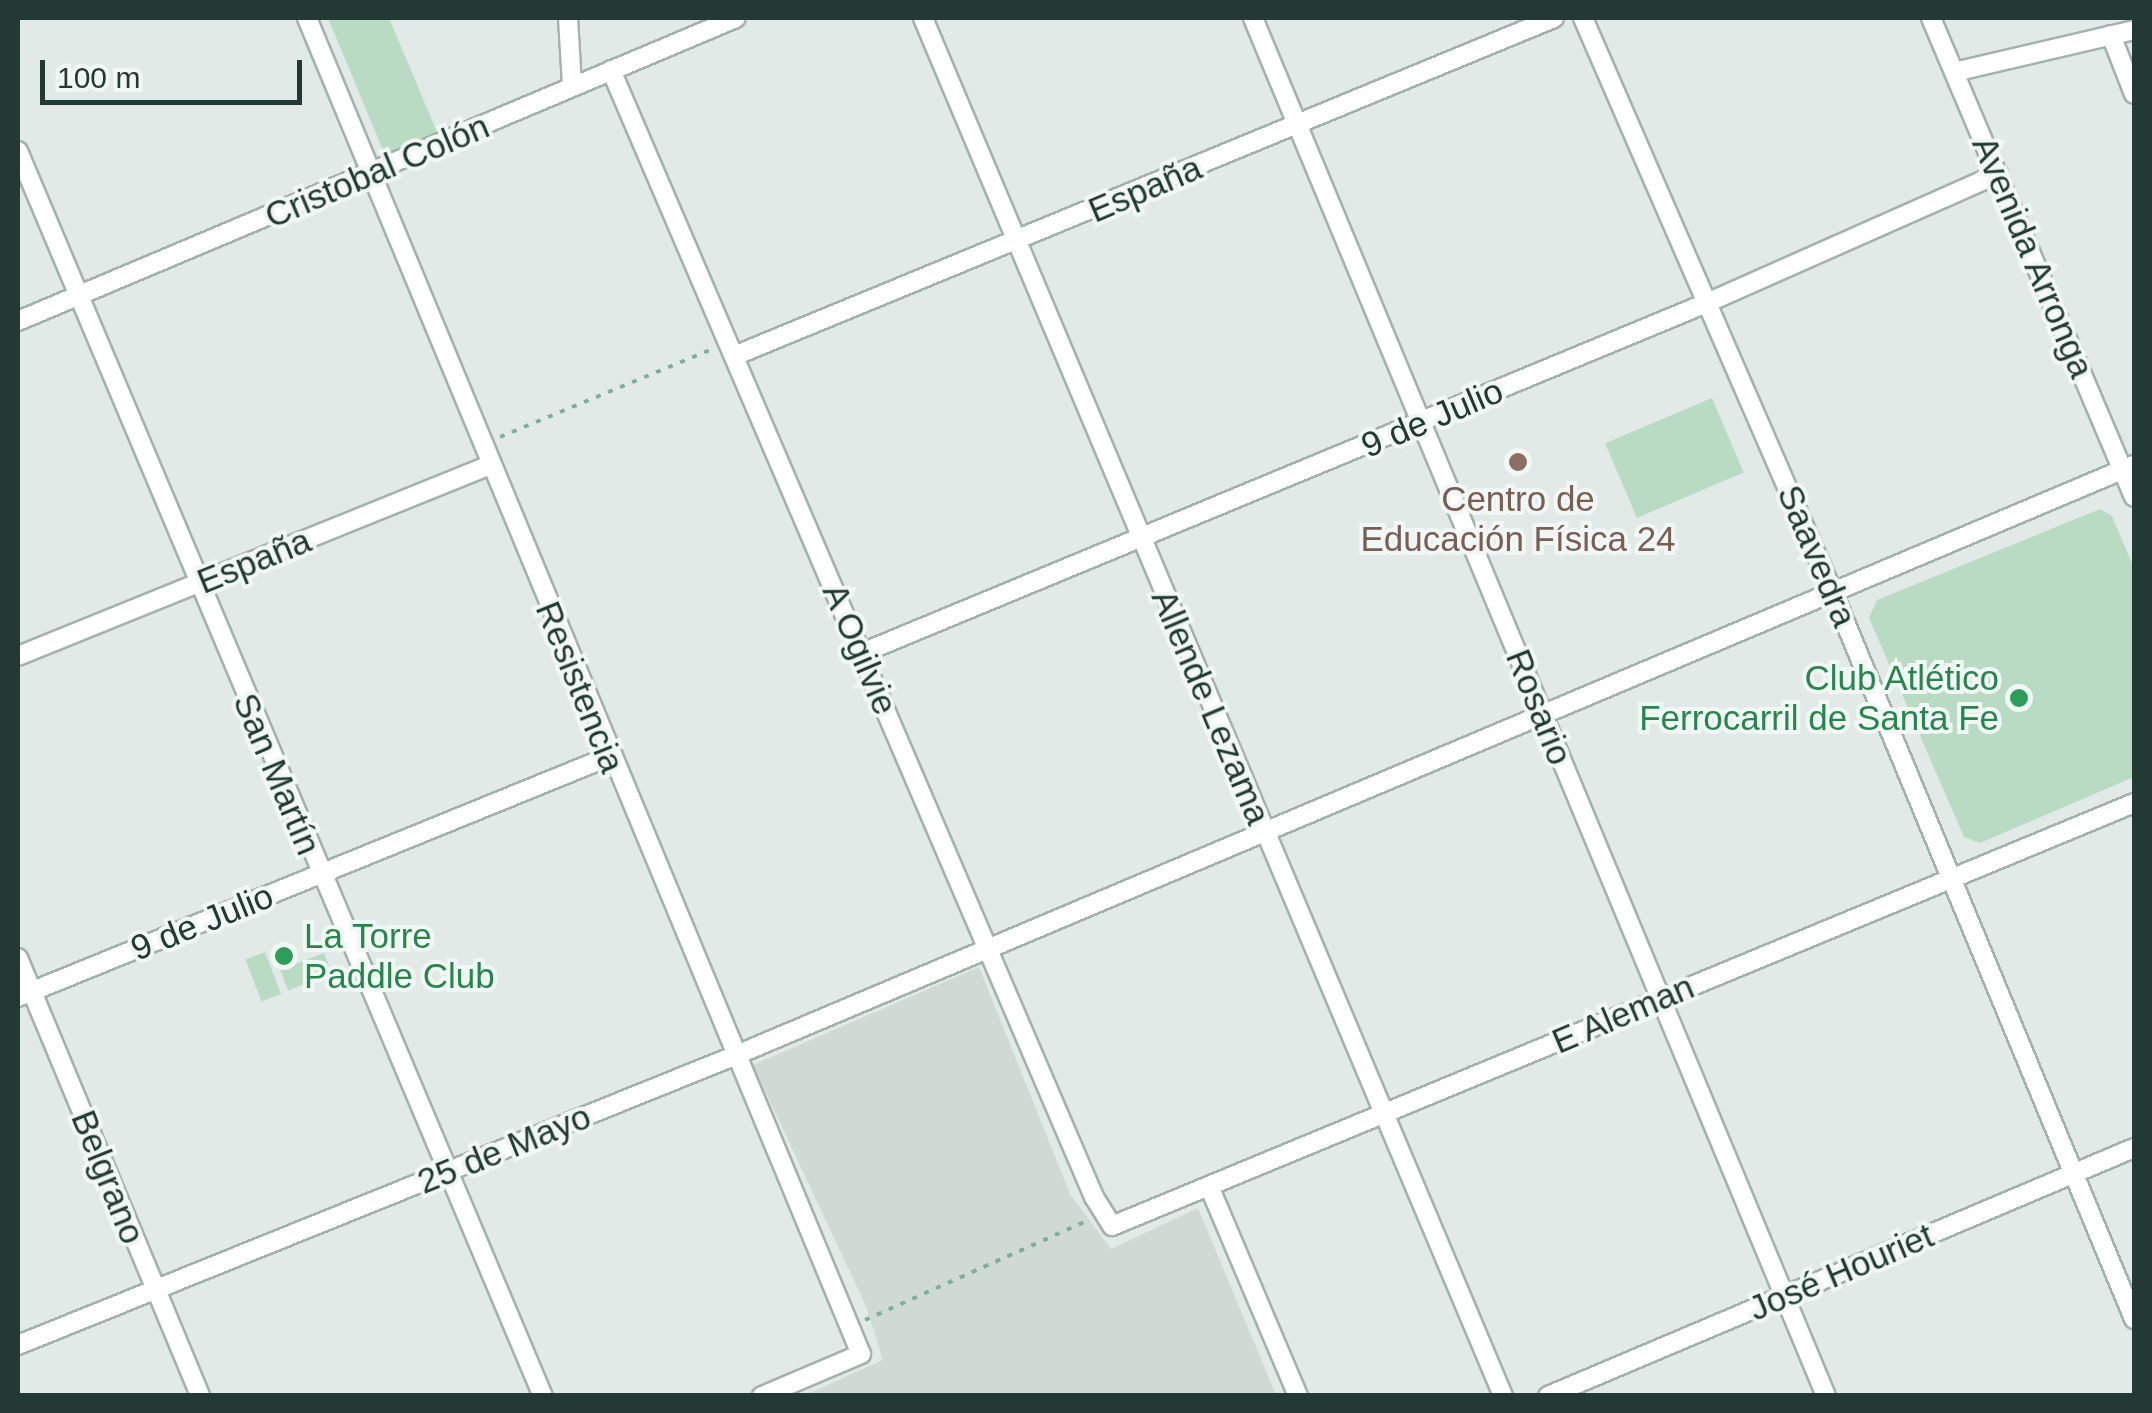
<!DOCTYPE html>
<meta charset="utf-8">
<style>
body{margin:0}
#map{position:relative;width:2152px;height:1413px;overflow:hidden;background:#e1eae6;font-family:Arial,sans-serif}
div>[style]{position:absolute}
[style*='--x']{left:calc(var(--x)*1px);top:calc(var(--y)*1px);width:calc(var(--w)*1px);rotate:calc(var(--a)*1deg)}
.built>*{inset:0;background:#cfdad5}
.green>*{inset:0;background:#badbc3;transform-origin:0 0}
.path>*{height:4px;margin-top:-2px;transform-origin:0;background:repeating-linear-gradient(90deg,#83ac9f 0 5px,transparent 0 13px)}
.roads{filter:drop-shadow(2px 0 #a4b2ad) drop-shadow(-2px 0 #a4b2ad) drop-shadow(0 2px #a4b2ad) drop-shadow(0 -2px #a4b2ad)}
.minor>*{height:18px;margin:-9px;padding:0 9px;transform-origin:9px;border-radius:9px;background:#fff}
.dots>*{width:28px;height:28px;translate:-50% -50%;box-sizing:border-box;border:5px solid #f1f7f4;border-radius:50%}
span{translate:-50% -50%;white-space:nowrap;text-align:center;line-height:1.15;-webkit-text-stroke:8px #f1f7f4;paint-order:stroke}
.street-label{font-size:35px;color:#223a33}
.education-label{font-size:35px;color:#785e54}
.leisure-label{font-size:35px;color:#27864d}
.right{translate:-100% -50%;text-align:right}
.left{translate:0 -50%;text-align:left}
.frame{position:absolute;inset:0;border:20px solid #223a33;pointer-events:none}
.scale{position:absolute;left:40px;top:60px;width:262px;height:45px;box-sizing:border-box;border:5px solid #223a33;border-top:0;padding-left:12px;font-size:30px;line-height:35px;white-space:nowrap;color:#223a33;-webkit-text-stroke:8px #f1f7f4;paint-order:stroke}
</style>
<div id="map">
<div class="built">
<div style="clip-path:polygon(979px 967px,1070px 1194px,1111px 1249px,1198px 1208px,1276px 1395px,805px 1395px,883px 1360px,866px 1306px,753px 1065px)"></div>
</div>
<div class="green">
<div style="clip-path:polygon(328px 18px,389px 18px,437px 132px,385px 155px)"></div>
<div style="left:1712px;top:398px;width:81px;height:116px;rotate:67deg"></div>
<div style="clip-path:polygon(2100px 509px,2112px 516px,2134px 568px,2134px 777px,1980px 843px,1964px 837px,1869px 618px,1877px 600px)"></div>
<div style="left:265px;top:952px;width:45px;height:21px;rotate:69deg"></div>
<div style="left:324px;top:953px;width:22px;height:47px;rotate:69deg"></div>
</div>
<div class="path">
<div style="--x:500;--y:437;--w:230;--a:-22.5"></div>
<div style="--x:865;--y:1320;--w:245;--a:-24.1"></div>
</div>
<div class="roads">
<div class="minor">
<div style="--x:307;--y:18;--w:1446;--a:67.48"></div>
<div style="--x:861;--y:1354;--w:108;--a:157"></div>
<div style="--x:568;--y:18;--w:68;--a:86.6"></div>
<div style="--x:923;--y:18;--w:1495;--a:67.17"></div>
<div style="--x:1253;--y:18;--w:1492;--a:67.42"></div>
<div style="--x:1583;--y:18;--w:627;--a:66.5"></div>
<div style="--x:1833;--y:593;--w:786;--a:67.48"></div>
<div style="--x:1931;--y:18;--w:520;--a:67.03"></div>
<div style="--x:2111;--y:35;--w:63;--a:68.7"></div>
<div style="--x:611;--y:70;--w:1226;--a:66.8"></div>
<div style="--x:1094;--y:1197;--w:34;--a:58"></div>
<div style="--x:1112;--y:1226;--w:1106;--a:-22.48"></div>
<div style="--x:1954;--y:72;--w:185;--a:-13.1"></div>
<div style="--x:18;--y:151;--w:1351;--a:67.14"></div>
<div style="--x:18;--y:321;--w:779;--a:-22.88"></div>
<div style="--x:734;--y:356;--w:887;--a:-22.4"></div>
<div style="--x:862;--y:653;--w:917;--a:-22.51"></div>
<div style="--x:1709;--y:302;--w:316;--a:-23.9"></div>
<div style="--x:18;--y:656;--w:509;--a:-22.03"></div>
<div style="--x:18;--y:958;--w:474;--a:67.4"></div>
<div style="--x:18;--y:997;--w:637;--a:-22.14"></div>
<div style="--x:1209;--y:1186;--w:228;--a:67"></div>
<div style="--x:18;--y:1345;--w:772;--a:-21.98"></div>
<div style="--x:734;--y:1056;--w:1520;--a:-22.89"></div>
<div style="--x:1548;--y:1396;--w:636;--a:-22.94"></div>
</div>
</div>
<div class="dots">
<div style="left:1518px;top:462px;background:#8d6e63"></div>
<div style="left:2019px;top:698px;background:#2e9e5b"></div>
<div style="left:284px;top:956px;background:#2e9e5b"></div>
</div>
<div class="street-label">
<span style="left:377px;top:171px;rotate:-23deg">Cristobal Colón</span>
<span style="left:1145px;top:189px;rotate:-23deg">España</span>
<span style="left:2033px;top:257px;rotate:67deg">Avenida Arronga</span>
<span style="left:1432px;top:418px;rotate:-23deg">9 de Julio</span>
<span style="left:1817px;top:556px;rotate:67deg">Saavedra</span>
<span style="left:254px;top:561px;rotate:-22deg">España</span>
<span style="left:860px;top:649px;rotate:67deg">A Ogilvie</span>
<span style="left:580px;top:687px;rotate:68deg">Resistencia</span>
<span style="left:1211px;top:707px;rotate:67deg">Allende Lezama</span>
<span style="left:1539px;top:707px;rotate:68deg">Rosario</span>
<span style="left:277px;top:774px;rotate:67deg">San Martín</span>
<span style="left:202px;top:922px;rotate:-22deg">9 de Julio</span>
<span style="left:1623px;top:1014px;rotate:-23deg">E Aleman</span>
<span style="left:504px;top:1149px;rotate:-22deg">25 de Mayo</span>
<span style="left:108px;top:1177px;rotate:68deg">Belgrano</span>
<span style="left:1841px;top:1272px;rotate:-23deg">José Houriet</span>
</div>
<div class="education-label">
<span style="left:1518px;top:519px">Centro de<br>Educación Física 24</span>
</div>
<div class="leisure-label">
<span class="right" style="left:1999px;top:698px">Club Atlético<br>Ferrocarril de Santa Fe</span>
<span class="left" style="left:304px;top:956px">La Torre<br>Paddle Club</span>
</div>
<div class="frame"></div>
<div class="scale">100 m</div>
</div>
